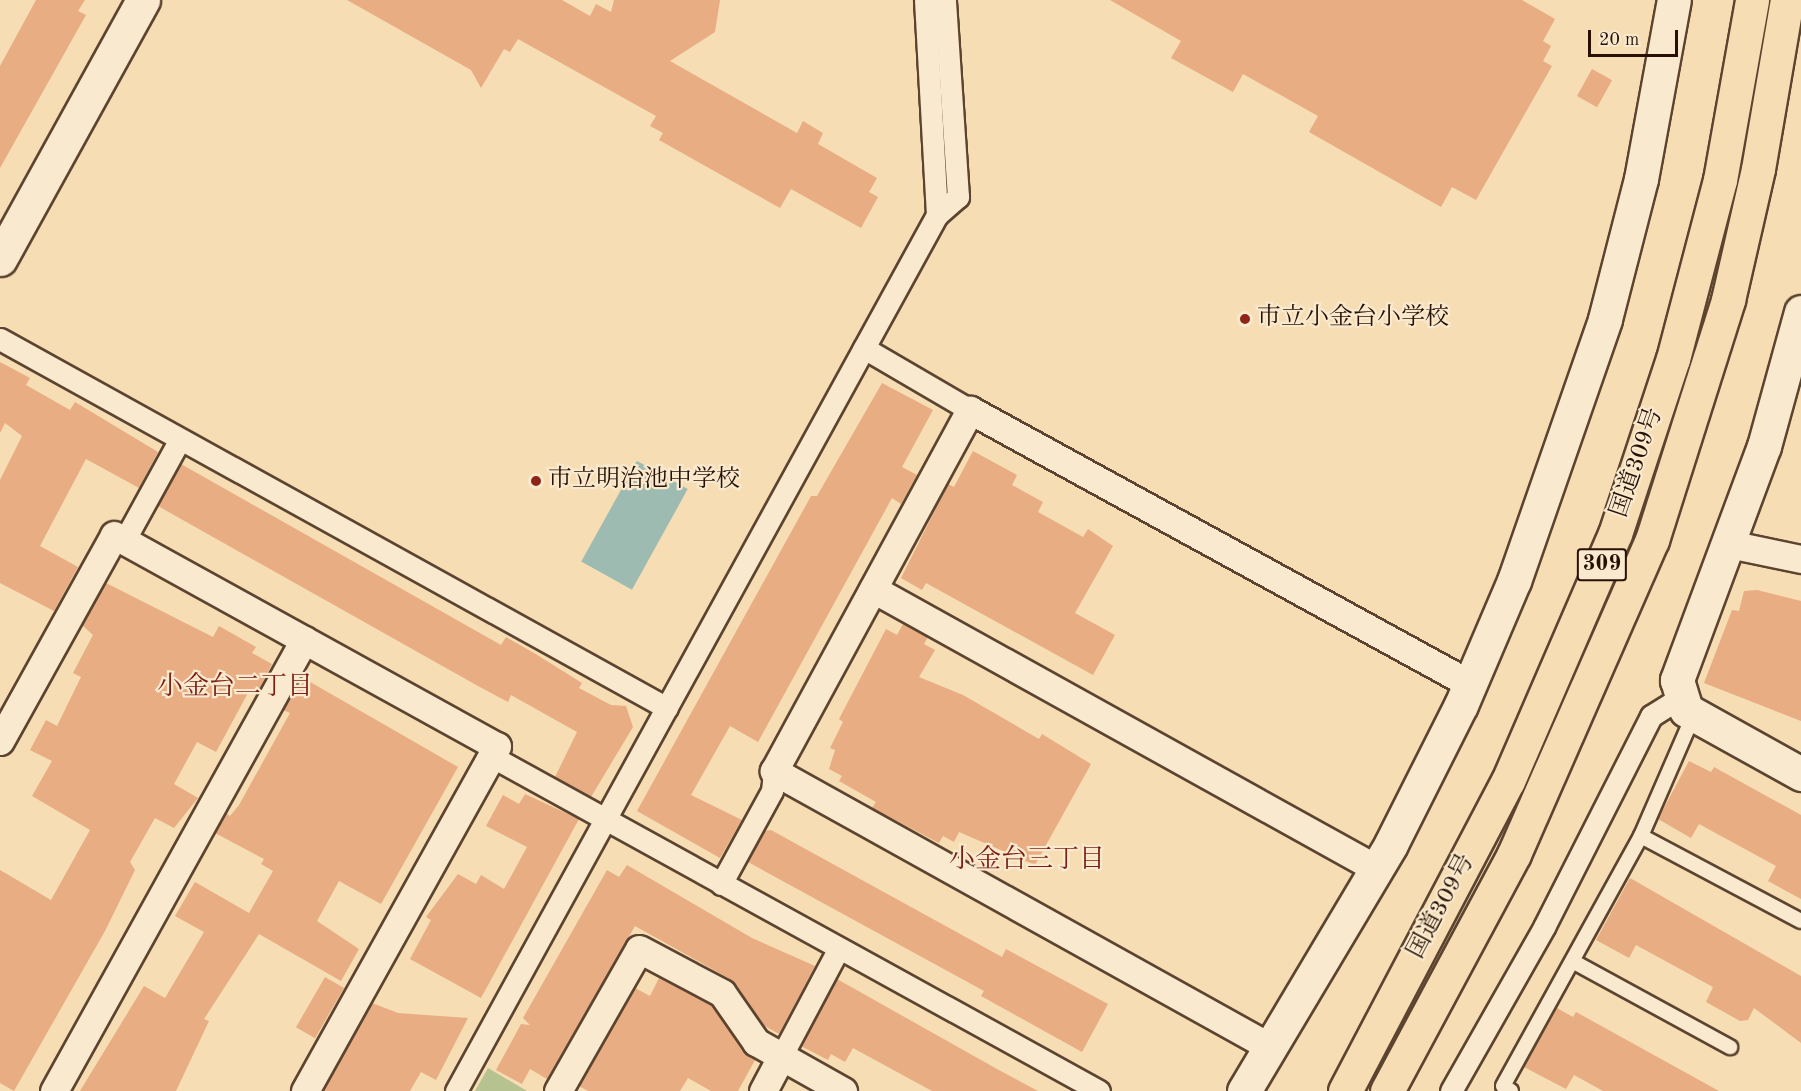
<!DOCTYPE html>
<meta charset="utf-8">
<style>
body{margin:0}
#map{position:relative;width:1801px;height:1091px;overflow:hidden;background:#f6ddb3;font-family:"Old Standard TT","Noto Serif JP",serif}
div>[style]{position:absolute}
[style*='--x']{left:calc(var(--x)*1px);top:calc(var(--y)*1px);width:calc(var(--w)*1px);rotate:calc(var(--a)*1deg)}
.green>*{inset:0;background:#b7c291}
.water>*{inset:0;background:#9ebbb2;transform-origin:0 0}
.building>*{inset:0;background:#e8ad82;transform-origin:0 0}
.roads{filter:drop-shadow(2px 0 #5c4430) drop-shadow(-2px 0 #5c4430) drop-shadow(0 2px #5c4430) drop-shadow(0 -2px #5c4430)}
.service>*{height:14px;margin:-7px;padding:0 7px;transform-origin:7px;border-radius:7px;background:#f9e9ce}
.pedestrian>*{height:21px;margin:-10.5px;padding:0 10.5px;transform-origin:10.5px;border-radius:10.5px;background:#f9e9ce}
.minor>*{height:27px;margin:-13.5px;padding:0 13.5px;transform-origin:13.5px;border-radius:13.5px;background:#f9e9ce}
.tertiary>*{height:33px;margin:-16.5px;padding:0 16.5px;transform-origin:16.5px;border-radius:16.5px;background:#f9e9ce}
.trunk>*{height:33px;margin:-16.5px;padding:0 16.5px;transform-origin:16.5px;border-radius:16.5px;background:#f6ddb3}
.dots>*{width:16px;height:16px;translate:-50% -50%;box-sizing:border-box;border:3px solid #f9e9ce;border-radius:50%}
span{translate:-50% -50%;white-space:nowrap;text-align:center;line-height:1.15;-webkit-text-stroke:4.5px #f9e9ce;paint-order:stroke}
.shield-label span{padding:2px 4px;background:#f9e9ce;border:2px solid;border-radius:4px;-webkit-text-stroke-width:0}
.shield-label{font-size:22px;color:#281104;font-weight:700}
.poi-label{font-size:24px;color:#281104}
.left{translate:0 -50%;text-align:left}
.street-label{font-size:24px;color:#281104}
.neighbourhood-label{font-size:26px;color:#7a1f14}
.scale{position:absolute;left:1588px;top:30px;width:90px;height:27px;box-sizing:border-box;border:3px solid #281104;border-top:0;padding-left:8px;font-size:18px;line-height:21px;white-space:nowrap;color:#281104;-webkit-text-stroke:4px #f9e9ce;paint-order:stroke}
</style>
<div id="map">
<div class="green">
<div style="clip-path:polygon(488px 1068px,527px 1091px,475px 1091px)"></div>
</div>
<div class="water">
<div style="left:637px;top:461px;width:58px;height:115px;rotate:29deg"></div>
</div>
<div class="building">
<div style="clip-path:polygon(36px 0,85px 0,78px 11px,86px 15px,0 168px,0 66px)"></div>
<div style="clip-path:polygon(347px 0,562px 0,590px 16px,596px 4px,611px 12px,614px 0,720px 0,715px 32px,670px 61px,797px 133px,803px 121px,823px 133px,818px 144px,877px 178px,869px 192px,878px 197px,861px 228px,791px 189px,780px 208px,659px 140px,663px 133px,650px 126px,656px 116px,518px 39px,510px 52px,504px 49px,481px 88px,471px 70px)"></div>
<div style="clip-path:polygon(1110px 0,1522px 0,1555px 19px,1543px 41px,1551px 46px,1543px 61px,1552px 66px,1476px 200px,1452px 187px,1441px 207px,1309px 132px,1318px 116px,1243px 74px,1233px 92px,1171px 58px,1181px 41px)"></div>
<div style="left:1592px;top:69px;width:23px;height:31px;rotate:29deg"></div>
<div style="clip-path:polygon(0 362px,30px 378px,26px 385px,70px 410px,75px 402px,158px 452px,139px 488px,86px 459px,40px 546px,78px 567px,54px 611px,0 583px,0 480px,22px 436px,5px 423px,0 433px)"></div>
<div style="clip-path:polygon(882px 383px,933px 410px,902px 467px,917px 475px,901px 504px,892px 498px,758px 742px,730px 726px,691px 795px,742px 820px,720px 858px,637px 811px,811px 496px,817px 496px)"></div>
<div style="clip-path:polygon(973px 451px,1017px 475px,1012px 485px,1043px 502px,1038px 512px,1083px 537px,1088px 529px,1113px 546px,1075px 613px,1115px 635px,1093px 675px,926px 583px,922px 590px,901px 578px,948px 484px,954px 487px)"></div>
<div style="clip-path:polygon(181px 464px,501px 645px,506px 637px,534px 653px,582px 683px,579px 688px,611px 705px,626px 706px,633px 727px,591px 797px,555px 777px,577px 732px,511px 695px,508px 702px,478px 686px,158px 506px)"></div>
<div style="clip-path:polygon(106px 583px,213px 637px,219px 626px,256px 647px,252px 653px,272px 664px,256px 695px,249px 691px,216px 752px,197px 742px,174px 784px,198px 798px,174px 828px,155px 818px,130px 862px,135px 870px,105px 931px,14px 1091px,0 1083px,0 870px,51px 900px,90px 830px,32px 796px,52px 761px,30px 750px,46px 720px,57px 726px,81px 677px,73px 673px,93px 635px,82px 625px)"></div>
<div style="clip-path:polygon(1757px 590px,1801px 601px,1801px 721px,1704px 683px,1732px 610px,1739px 611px,1744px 591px)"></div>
<div style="clip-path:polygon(903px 624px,928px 637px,924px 644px,935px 650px,919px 677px,963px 695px,1039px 739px,1042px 734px,1091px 764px,1035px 865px,959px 832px,954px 842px,943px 836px,939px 843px,872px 808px,876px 802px,839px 781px,842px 776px,829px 769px,835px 750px,830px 748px,843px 722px,839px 719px,886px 629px,897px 635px)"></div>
<div style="clip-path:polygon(305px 679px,458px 767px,381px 904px,339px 881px,317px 921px,359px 949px,341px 981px,259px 934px,204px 1019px,209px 1021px,176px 1091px,80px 1091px,144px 986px,165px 998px,204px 932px,175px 916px,195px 882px,249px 913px,273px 871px,261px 864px,264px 859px,215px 833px,226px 813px,230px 816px,239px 805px,290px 713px,283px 710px)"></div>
<div style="clip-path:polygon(1689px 761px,1711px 772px,1714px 767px,1801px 815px,1801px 899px,1768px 881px,1776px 866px,1699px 824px,1691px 838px,1658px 819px)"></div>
<div style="clip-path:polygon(525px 794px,579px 819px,481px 998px,410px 959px,431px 920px,426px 917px,458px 874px,476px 884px,481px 875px,504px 889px,527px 847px,486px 826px,503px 795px,519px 804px)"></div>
<div style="clip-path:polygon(771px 830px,1002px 957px,1006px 949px,1108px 1004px,1082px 1052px,981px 996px,984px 991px,748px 862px,765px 831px)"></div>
<div style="clip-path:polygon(627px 865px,752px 938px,815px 966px,779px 1034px,763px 1025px,730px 979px,635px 926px,547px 1079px,530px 1069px,522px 1084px,496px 1070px,521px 1024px,530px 1025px,523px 1018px,607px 870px,619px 877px)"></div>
<div style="clip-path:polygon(1630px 878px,1801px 976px,1801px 1043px,1754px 1008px,1748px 1020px,1740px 1021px,1706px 1002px,1713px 987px,1636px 945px,1629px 958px,1596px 940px)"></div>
<div style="left:325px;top:977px;width:22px;height:58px;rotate:30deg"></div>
<div style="clip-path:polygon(659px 978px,711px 1005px,755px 1060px,738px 1091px,711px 1091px,688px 1078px,680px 1091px,588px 1091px,579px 1086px,635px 988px,650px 996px)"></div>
<div style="clip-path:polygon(837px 979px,997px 1069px,1038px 1091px,932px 1091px,853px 1048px,845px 1062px,831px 1054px,828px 1060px,801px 1046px)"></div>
<div style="clip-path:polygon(372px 1003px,398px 1013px,468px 1018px,436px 1080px,421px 1072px,410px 1091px,323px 1091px)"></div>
<div style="clip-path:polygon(1557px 1008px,1573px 1017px,1576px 1012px,1719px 1091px,1603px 1091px,1574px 1075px,1566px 1089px,1524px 1067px)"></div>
</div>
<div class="roads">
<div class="service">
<div style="--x:1641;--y:836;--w:181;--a:28"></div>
<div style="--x:1574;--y:962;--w:178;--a:28.6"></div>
<div style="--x:1511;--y:1091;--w:9;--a:-148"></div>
<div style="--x:1503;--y:1086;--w:286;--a:-61.1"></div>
<div style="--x:1641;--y:836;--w:133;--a:-66.5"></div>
</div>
<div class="pedestrian">
<div style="--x:925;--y:0;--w:215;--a:86.8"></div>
<div style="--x:0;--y:339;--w:762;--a:28.95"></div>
<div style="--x:864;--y:348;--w:123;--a:30.3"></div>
<div style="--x:124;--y:541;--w:116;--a:-61.2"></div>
<div style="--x:491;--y:756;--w:694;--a:28.85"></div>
<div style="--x:721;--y:884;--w:106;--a:-61.3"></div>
<div style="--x:772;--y:791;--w:20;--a:-84"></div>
<div style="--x:781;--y:1057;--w:123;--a:-62"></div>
<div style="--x:456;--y:1091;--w:999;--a:-61.23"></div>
<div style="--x:937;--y:215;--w:28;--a:-41"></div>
<div style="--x:958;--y:197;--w:197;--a:-93.8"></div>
<div style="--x:1451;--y:1091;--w:189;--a:-60.4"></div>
<div style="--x:1544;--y:927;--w:237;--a:-63.1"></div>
<div style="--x:1651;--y:716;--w:36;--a:-32"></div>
</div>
<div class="minor">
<div style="--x:1729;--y:544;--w:74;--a:11.8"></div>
<div style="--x:873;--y:589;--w:577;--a:29.05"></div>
<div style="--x:0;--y:741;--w:235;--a:-61"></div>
<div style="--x:114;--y:535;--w:437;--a:28.9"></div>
<div style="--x:497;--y:746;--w:395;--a:119.1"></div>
<div style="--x:1270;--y:1047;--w:568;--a:-150.91"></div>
<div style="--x:774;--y:771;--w:411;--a:-61.5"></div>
<div style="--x:970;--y:410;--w:570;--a:28.72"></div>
<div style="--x:54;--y:1091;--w:516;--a:-61"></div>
<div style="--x:558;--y:1091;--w:163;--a:-60.3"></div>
<div style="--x:639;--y:949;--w:94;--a:27.9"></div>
<div style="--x:722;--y:993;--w:60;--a:55.2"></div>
<div style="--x:756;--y:1042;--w:100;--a:29.4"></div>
<div style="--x:763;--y:1091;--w:38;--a:-62"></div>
</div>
<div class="tertiary">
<div style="--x:0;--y:259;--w:296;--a:-61.1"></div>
<div style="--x:1801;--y:312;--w:139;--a:105.4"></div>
<div style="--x:1764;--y:446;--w:250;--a:110.4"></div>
<div style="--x:1677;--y:680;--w:31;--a:73"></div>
<div style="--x:1686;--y:710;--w:132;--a:29.1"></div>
<div style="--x:1244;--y:1091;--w:287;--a:-59.2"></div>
<div style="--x:1391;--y:844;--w:156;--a:-63.3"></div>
<div style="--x:1461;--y:705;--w:135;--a:-66.9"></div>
<div style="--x:1514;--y:581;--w:277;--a:-70.8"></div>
<div style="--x:1605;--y:319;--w:145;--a:-75.6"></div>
<div style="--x:1641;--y:179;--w:182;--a:-79.6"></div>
</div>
<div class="trunk">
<div style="--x:1345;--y:1091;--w:350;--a:-62.3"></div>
<div style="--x:1508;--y:781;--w:269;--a:-66.6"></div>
<div style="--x:1615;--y:534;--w:184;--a:-71.7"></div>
<div style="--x:1673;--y:359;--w:185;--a:-75.3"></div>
<div style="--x:1720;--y:180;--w:183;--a:-79.9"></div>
<div style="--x:1387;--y:1091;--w:269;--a:-61.8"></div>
<div style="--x:1514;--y:854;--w:343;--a:-66.3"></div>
<div style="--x:1652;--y:540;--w:252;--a:-72.4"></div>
<div style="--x:1728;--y:300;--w:134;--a:-77.1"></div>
<div style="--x:1758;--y:169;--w:171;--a:-80.3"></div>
</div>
</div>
<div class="dots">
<div style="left:1245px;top:319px;background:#8f2418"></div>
<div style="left:536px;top:481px;background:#8f2418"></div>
</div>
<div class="shield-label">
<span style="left:1602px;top:565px">309</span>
</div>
<div class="poi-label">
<span class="left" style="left:1257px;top:319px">市立小金台小学校</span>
<span class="left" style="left:548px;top:481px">市立明治池中学校</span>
</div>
<div class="street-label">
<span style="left:1638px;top:463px;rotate:-71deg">国道309号</span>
<span style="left:1442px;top:907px;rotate:-62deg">国道309号</span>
</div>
<div class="neighbourhood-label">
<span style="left:235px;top:688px">小金台二丁目</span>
<span style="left:1027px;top:861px">小金台三丁目</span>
</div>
<div class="scale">20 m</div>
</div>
